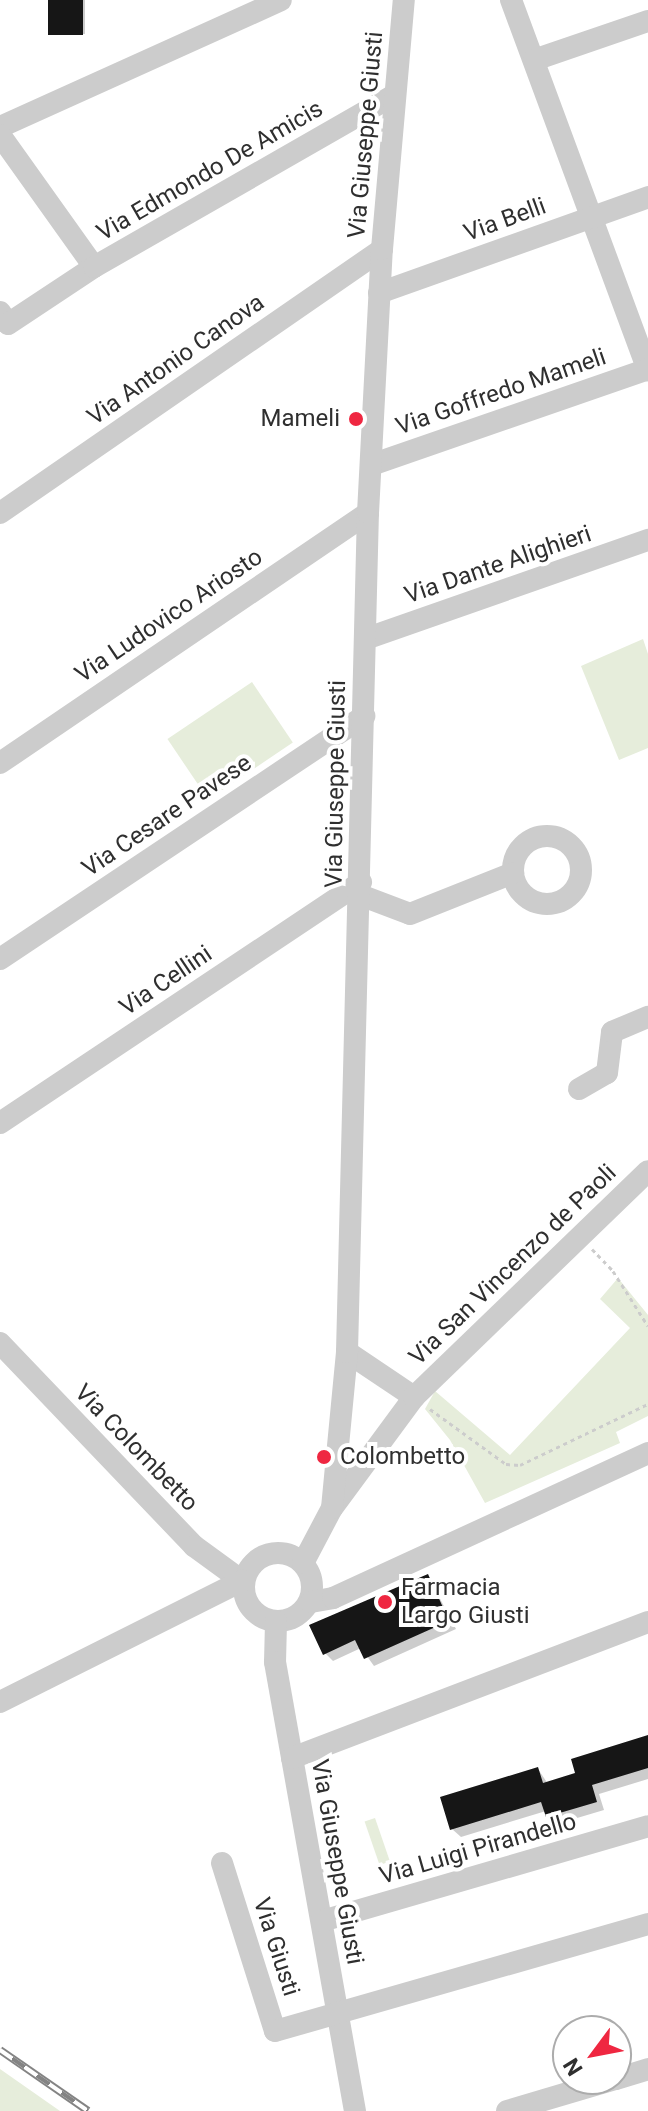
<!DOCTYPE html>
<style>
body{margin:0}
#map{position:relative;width:648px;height:2111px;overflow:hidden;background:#fff;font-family:Roboto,sans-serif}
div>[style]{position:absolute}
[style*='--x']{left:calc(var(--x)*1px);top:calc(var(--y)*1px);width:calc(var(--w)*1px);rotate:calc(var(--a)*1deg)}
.green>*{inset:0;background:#e6eddb;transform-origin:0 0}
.shadow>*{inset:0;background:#0003;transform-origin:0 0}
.building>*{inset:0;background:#161616;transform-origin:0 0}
.path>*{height:3px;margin-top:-1.5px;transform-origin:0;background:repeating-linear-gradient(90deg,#ccc 0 4px,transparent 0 8px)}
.minor>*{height:22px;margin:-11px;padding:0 11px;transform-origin:11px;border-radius:11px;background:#ccc}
.minor>.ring{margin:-11px;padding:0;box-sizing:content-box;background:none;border:22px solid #ccc;border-radius:50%}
.rail>*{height:8px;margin-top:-4px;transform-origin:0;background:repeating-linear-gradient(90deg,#fff 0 15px,#848484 0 30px);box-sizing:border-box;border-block:2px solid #848484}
.dots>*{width:22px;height:22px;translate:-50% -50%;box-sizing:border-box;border:4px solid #fff;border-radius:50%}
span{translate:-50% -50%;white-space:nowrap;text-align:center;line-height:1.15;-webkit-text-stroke:8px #fff;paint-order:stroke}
.street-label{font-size:24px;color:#2f2f2f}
.poi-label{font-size:24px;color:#2f2f2f}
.right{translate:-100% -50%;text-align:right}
.left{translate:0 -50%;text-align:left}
.north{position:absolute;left:552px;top:2015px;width:80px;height:80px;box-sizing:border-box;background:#fff;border:2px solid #acacac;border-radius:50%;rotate:238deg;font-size:22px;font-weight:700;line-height:32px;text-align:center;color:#2f2f2f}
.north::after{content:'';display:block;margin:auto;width:28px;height:36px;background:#ef2741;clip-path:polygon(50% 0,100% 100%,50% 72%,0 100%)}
</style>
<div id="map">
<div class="green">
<div style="clip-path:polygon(643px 639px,648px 654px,648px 748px,619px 760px,581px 666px)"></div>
<div style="left:252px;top:682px;width:73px;height:102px;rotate:56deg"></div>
<div style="clip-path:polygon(618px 1278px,648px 1315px,648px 1416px,616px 1432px,620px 1443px,485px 1503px,450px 1440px,425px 1409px,435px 1391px,510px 1455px,630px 1328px,600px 1299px)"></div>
<div style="left:375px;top:1818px;width:46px;height:11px;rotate:71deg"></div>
<div style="clip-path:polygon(0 2069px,60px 2111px,0 2111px)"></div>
</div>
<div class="shadow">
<div style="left:50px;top:0;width:35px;height:34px"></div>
<div style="clip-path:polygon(428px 1576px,456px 1629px,374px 1666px,361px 1648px,333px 1661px,325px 1653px)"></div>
<div style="clip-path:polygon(648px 1737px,648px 1779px,599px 1794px,604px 1810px,557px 1824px,546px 1811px,461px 1837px,452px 1829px,538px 1769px,548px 1784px,578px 1774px)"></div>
</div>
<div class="building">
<div style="left:48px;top:0;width:35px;height:35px"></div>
<div style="clip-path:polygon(428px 1574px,449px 1621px,364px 1659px,355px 1640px,323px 1655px,309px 1625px)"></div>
<div style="clip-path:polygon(648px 1735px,648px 1768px,592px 1785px,597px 1802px,546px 1817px,541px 1802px,450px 1830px,440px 1797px,538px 1767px,543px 1783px,575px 1773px,571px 1759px)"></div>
</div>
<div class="path">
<div style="--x:592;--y:1249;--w:30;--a:46"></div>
<div style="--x:613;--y:1271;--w:65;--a:57.5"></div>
<div style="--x:430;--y:1409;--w:94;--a:35.9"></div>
<div style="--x:506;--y:1464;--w:14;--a:4"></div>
<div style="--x:520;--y:1465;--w:142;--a:-25.5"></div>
</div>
<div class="minor">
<div style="--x:511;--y:0;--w:395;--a:69.7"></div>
<div style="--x:534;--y:60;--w:120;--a:-18.9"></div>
<div style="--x:0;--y:127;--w:308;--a:-24.3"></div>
<div style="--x:0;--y:135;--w:162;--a:54.5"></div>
<div style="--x:379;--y:293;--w:286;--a:-19.6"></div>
<div style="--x:0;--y:312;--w:14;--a:56"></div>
<div style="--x:8;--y:324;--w:103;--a:-33.5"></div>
<div style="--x:94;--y:267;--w:344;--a:-29.8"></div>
<div style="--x:371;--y:465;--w:293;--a:-19.1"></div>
<div style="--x:0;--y:513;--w:464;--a:-34.6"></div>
<div style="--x:365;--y:639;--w:300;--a:-19.3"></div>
<div style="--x:0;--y:763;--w:445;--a:-34.2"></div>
<div class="ring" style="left:513px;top:836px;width:46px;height:46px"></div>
<div style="--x:360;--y:895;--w:53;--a:20.8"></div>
<div style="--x:410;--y:914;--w:111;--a:-21.7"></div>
<div style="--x:0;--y:959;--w:438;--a:-33.7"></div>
<div style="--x:579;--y:1089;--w:32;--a:-30"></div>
<div style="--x:607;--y:1073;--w:41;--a:-83"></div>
<div style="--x:612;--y:1032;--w:39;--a:-23"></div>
<div style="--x:0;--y:1123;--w:434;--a:-33.7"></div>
<div style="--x:0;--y:1343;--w:281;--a:46.3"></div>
<div style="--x:194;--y:1546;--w:59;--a:36.1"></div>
<div style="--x:347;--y:1352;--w:81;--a:33.9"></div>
<div style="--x:333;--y:1507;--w:137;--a:-53.6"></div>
<div style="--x:414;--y:1397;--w:325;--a:-44"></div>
<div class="ring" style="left:244px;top:1553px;width:46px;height:46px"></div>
<div style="--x:303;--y:1563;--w:62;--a:-62.2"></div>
<div style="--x:332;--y:1508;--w:157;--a:-84.5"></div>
<div style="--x:347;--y:1352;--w:839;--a:-88.57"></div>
<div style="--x:368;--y:513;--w:264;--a:-87"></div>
<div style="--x:382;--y:249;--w:250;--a:-85"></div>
<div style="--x:311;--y:1602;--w:22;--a:-10"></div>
<div style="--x:333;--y:1598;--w:347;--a:-24.7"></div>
<div style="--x:276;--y:1622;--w:40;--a:91.4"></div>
<div style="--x:275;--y:1662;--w:456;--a:79.9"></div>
<div style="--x:0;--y:1702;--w:271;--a:-26.6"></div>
<div style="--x:292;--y:1758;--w:381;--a:-20.9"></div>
<div style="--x:222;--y:1863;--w:176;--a:72.5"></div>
<div style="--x:275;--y:2031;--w:388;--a:-16"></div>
<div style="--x:322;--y:1921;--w:340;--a:-16.2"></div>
<div style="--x:616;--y:2079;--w:34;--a:-17"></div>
<div style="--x:507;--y:2111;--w:113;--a:-16.5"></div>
</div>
<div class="rail">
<div style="--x:0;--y:2050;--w:107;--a:34.7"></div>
</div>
<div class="dots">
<div style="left:356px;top:419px;background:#ef2741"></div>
<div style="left:324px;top:1457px;background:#ef2741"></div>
<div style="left:385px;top:1602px;background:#ef2741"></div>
</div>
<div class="street-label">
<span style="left:366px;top:135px;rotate:-85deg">Via Giuseppe Giusti</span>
<span style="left:210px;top:171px;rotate:-30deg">Via Edmondo De Amicis</span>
<span style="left:505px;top:220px;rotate:-20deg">Via Belli</span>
<span style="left:176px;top:360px;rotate:-35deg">Via Antonio Canova</span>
<span style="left:501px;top:392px;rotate:-19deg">Via Goffredo Mameli</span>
<span style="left:498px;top:565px;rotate:-19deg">Via Dante Alighieri</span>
<span style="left:169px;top:616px;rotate:-34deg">Via Ludovico Ariosto</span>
<span style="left:336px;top:784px;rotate:-89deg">Via Giuseppe Giusti</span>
<span style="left:167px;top:816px;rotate:-34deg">Via Cesare Pavese</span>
<span style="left:166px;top:981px;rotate:-34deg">Via Cellini</span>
<span style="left:513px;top:1265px;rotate:-44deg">Via San Vincenzo de Paoli</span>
<span style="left:136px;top:1448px;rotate:46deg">Via Colombetto</span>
<span style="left:478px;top:1849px;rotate:-16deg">Via Luigi Pirandello</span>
<span style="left:337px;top:1862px;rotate:80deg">Via Giuseppe Giusti</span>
<span style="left:276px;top:1947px;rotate:72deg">Via Giusti</span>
</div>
<div class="poi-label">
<span class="right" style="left:340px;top:419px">Mameli</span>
<span class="left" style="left:340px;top:1457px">Colombetto</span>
<span class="left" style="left:401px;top:1602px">Farmacia<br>Largo Giusti</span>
</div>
<div class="north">N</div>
</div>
